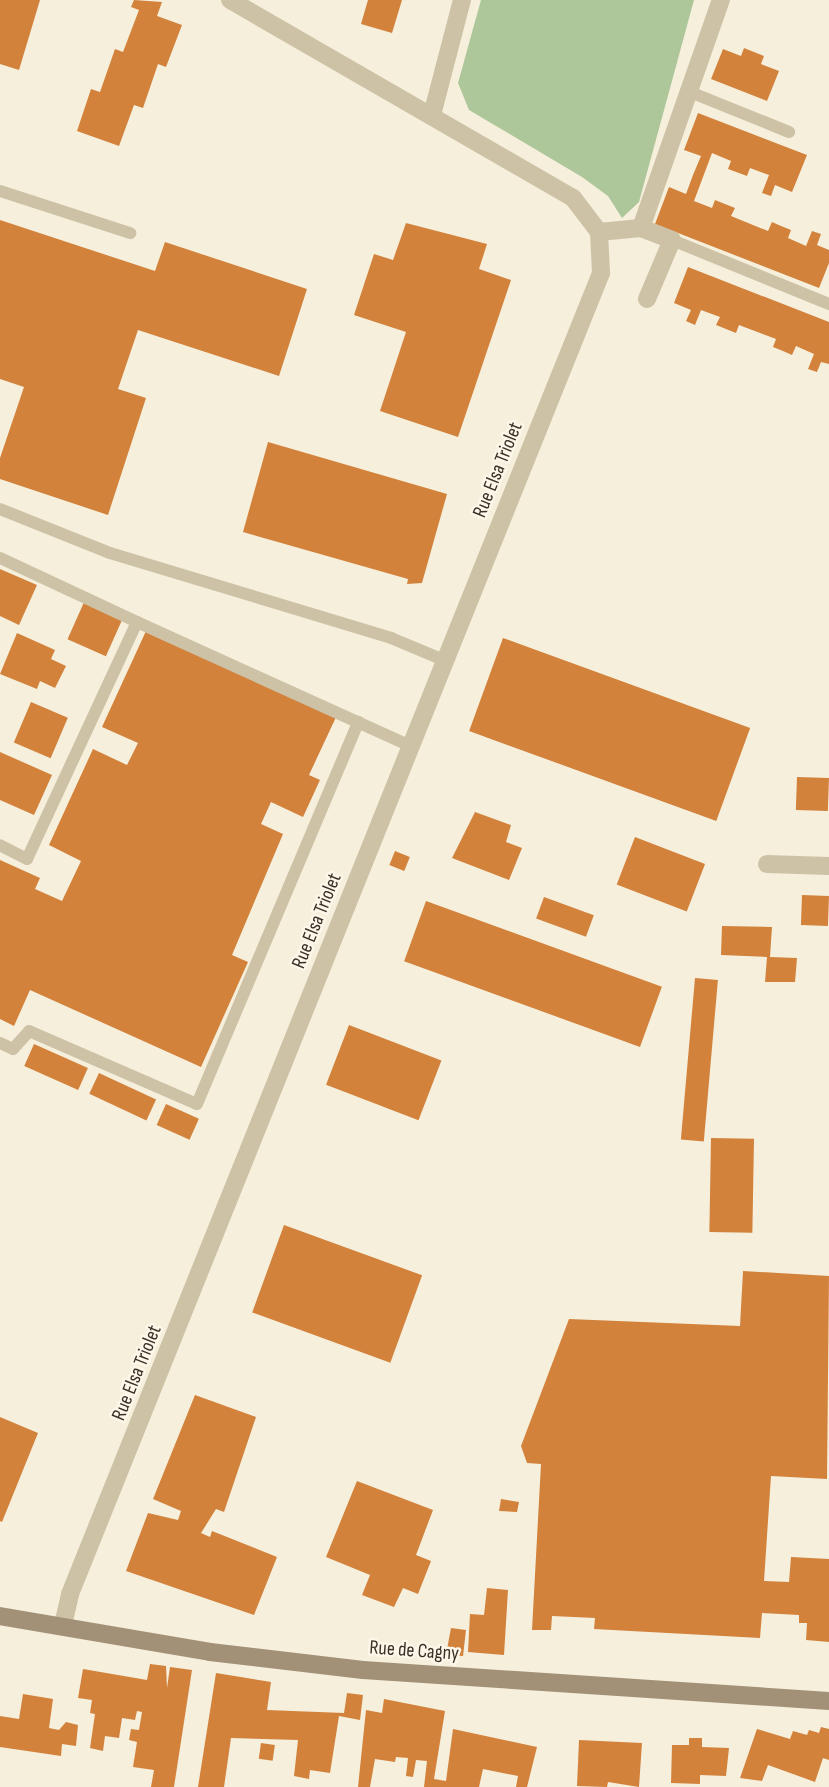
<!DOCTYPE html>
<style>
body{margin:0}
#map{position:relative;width:829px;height:1787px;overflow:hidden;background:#f5efdc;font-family:"Sofia Sans Condensed",sans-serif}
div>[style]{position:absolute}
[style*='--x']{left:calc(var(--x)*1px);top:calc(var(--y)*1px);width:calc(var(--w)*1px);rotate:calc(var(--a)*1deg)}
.green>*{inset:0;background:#adc69a}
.building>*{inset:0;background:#d3823c;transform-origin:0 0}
.lane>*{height:12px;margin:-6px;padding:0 6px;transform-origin:6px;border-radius:6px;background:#cec2a6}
.street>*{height:18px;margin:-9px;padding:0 9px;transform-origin:9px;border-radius:9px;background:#cec2a6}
.secondary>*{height:18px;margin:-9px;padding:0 9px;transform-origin:9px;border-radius:9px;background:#a29177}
span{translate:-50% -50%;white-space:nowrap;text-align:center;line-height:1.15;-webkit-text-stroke:5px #fcf7e9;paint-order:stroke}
.street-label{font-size:20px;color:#3a3128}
</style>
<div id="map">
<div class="green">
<div style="clip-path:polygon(481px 0,694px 0,639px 202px,622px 218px,608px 196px,582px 177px,469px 110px,458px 83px)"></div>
</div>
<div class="building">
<div style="clip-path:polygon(0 0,40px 0,19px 70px,0 64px)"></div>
<div style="clip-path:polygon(134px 0,162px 2px,157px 16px,182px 25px,166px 67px,158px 64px,143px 108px,134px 105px,119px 146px,77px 131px,91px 89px,100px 92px,115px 49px,123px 52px,139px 10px,131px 7px)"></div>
<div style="clip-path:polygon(368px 0,402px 0,392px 33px,361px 24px)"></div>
<div style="clip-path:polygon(744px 48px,764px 56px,761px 64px,779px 71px,767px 101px,711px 79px,723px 49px,741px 56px)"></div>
<div style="clip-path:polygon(698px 113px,807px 155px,792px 192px,775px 185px,771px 196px,762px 193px,769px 175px,750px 168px,747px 176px,728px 169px,731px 161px,712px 153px,694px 201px,712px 208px,715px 200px,735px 208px,731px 216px,768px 231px,772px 222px,781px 226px,791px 230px,788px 238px,806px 246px,812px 231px,821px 234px,817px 245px,829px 250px,829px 263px,819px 288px,655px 224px,669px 187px,686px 194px,693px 175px,701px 156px,684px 150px)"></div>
<div style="clip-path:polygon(0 220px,155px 271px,165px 242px,307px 289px,279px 376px,138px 330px,118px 389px,146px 398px,108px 515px,0 479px,0 458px,24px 387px,0 379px)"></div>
<div style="clip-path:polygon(406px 223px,487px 244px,479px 269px,511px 280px,458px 437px,380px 411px,406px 332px,354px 315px,374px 254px,393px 260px)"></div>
<div style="clip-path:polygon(688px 267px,829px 322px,829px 364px,821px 362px,817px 372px,808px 369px,814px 354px,796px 346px,792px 355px,783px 351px,773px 347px,776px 339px,739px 325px,736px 333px,716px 325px,720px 317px,701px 310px,695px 325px,686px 321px,691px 310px,674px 303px)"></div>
<div style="clip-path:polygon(268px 442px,447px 494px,422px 583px,407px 584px,408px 579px,243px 532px)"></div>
<div style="clip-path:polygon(0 569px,37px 585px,19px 625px,0 616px)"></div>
<div style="left:85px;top:600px;width:42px;height:43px;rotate:24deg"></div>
<div style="clip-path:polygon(146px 631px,337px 715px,309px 775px,320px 780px,303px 817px,271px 802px,261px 824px,283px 834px,232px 955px,248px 962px,201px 1067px,30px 990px,14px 1026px,0 1019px,0 860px,40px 878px,35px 889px,62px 901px,81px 861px,49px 845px,93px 749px,127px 765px,138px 743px,102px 727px)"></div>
<div style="clip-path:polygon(17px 633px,55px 650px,51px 659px,66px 666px,55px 688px,40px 681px,37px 689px,0 674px)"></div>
<div style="left:503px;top:638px;width:263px;height:99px;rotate:20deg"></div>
<div style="left:31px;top:702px;width:40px;height:44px;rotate:23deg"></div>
<div style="clip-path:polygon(0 752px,52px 775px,34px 815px,0 800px)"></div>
<div style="left:797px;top:777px;width:32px;height:33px;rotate:2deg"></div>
<div style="clip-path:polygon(475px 812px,511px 825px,506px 842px,522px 848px,509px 880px,452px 858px)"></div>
<div style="left:635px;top:837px;width:75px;height:51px;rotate:21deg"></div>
<div style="left:395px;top:851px;width:16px;height:15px;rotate:22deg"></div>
<div style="left:802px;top:895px;width:27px;height:30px;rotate:2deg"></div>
<div style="left:544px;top:897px;width:53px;height:23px;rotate:20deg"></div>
<div style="left:426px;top:901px;width:251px;height:64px;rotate:20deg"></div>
<div style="clip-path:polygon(722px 926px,772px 927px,770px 957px,797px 958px,795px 982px,765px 982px,767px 957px,721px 955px)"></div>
<div style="left:695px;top:978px;width:23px;height:162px;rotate:5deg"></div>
<div style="left:349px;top:1025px;width:99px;height:64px;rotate:21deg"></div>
<div style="left:34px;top:1044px;width:59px;height:24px;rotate:24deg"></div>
<div style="left:99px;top:1073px;width:63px;height:23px;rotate:25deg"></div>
<div style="left:166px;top:1104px;width:36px;height:23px;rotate:24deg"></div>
<div style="left:711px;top:1138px;width:43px;height:94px;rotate:1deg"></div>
<div style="left:284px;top:1225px;width:147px;height:93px;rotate:20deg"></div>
<div style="clip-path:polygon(743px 1271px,829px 1276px,827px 1479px,771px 1476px,764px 1581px,789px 1582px,791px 1557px,829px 1559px,829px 1642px,806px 1640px,807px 1623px,799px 1623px,799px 1615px,762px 1613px,760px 1638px,594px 1629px,595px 1618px,552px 1616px,551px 1630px,532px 1630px,541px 1464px,527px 1463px,521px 1446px,569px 1319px,740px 1326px)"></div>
<div style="clip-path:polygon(195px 1395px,256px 1417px,224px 1512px,216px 1509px,201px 1533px,210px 1537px,212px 1531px,277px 1557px,254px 1615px,126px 1571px,148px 1513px,178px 1520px,181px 1511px,153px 1499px)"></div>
<div style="clip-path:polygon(0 1417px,38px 1433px,2px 1522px,0 1521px)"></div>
<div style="clip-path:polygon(357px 1481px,433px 1510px,416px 1555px,431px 1561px,418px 1594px,403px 1588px,394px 1607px,362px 1595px,370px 1575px,326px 1557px)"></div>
<div style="clip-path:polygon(501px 1499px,519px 1502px,517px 1512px,499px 1511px)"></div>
<div style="clip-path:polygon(487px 1588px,508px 1590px,504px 1655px,468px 1652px,470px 1614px,484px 1615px)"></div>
<div style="clip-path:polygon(451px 1628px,466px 1630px,463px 1656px,446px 1655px)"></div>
<div style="clip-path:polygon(150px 1664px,166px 1666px,167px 1688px,170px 1667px,192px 1670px,174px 1787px,151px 1787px,154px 1770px,133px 1767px,137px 1742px,129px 1740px,131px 1729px,139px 1730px,142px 1712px,137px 1711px,135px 1720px,122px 1718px,119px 1738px,105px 1736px,103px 1751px,90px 1748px,95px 1714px,90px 1713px,92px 1700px,78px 1698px,83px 1669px,147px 1680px)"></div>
<div style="clip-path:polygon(216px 1673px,271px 1682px,267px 1710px,344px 1713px,347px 1693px,363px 1695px,360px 1720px,339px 1716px,330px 1773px,310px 1770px,309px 1779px,294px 1776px,298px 1740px,231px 1738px,224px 1787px,198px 1787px)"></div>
<div style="clip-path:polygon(23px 1694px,53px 1699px,49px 1728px,59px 1730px,66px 1722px,78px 1725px,76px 1746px,62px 1744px,61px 1756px,0 1747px,0 1716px,19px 1719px)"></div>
<div style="clip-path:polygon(384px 1699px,445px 1711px,434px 1779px,446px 1781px,453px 1729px,537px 1747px,527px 1787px,516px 1787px,518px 1776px,483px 1769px,479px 1787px,424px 1787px,427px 1761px,416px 1760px,413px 1777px,406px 1776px,408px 1758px,396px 1757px,395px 1762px,375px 1759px,370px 1787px,358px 1787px,366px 1710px,382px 1713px)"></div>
<div style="clip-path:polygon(821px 1727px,829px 1729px,829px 1760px,823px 1758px,815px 1782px,768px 1765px,762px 1781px,740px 1778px,757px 1729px,790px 1739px,793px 1731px,807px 1735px,809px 1730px,819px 1733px)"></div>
<div style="clip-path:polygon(689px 1738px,702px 1738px,702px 1747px,729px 1748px,726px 1776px,700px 1775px,700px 1784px,671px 1783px,672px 1745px,689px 1745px)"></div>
<div style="clip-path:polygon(579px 1740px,642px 1743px,639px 1787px,608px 1782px,607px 1787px,577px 1786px)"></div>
<div style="left:261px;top:1743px;width:14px;height:16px;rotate:8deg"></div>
</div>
<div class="lane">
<div style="--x:690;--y:92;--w:107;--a:22"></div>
<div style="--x:0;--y:191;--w:137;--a:17.9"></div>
<div style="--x:672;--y:240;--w:170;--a:22.2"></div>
<div style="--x:0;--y:509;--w:118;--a:21.8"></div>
<div style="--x:110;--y:553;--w:294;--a:16.8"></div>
<div style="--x:391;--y:638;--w:60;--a:22.7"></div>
<div style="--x:0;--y:558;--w:151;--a:25"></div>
<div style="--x:137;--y:622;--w:261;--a:114.9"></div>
<div style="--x:27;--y:859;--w:30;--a:-153"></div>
<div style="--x:137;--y:622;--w:302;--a:24.4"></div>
<div style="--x:0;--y:1043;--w:14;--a:25"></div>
<div style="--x:13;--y:1049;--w:24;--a:-48"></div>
<div style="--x:29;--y:1031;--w:183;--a:23.5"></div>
<div style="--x:197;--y:1104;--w:415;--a:-67.1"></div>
</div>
<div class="street">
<div style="--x:432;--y:115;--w:119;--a:-75.4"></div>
<div style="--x:641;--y:228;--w:33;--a:21"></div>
<div style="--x:672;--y:240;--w:64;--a:113"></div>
<div style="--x:599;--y:232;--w:42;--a:-5.4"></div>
<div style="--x:641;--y:228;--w:242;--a:-70.7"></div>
<div style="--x:767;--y:864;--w:62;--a:1.8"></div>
<div style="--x:63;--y:1625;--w:32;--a:-77"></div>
<div style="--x:70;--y:1594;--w:1424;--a:-68.1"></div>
<div style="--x:601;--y:273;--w:41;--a:-92.8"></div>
<div style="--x:599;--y:232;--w:43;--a:-127.4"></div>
<div style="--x:573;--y:198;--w:396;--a:-150"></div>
</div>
<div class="secondary">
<div style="--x:0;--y:1616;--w:213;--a:9.7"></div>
<div style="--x:210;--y:1652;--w:154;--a:6.7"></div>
<div style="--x:363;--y:1670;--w:467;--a:3.8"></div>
</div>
<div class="street-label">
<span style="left:498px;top:470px;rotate:-68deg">Rue Elsa Triolet</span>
<span style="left:317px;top:921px;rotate:-68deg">Rue Elsa Triolet</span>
<span style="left:137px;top:1373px;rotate:-68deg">Rue Elsa Triolet</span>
<span style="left:414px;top:1651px;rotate:4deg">Rue de Cagny</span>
</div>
</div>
